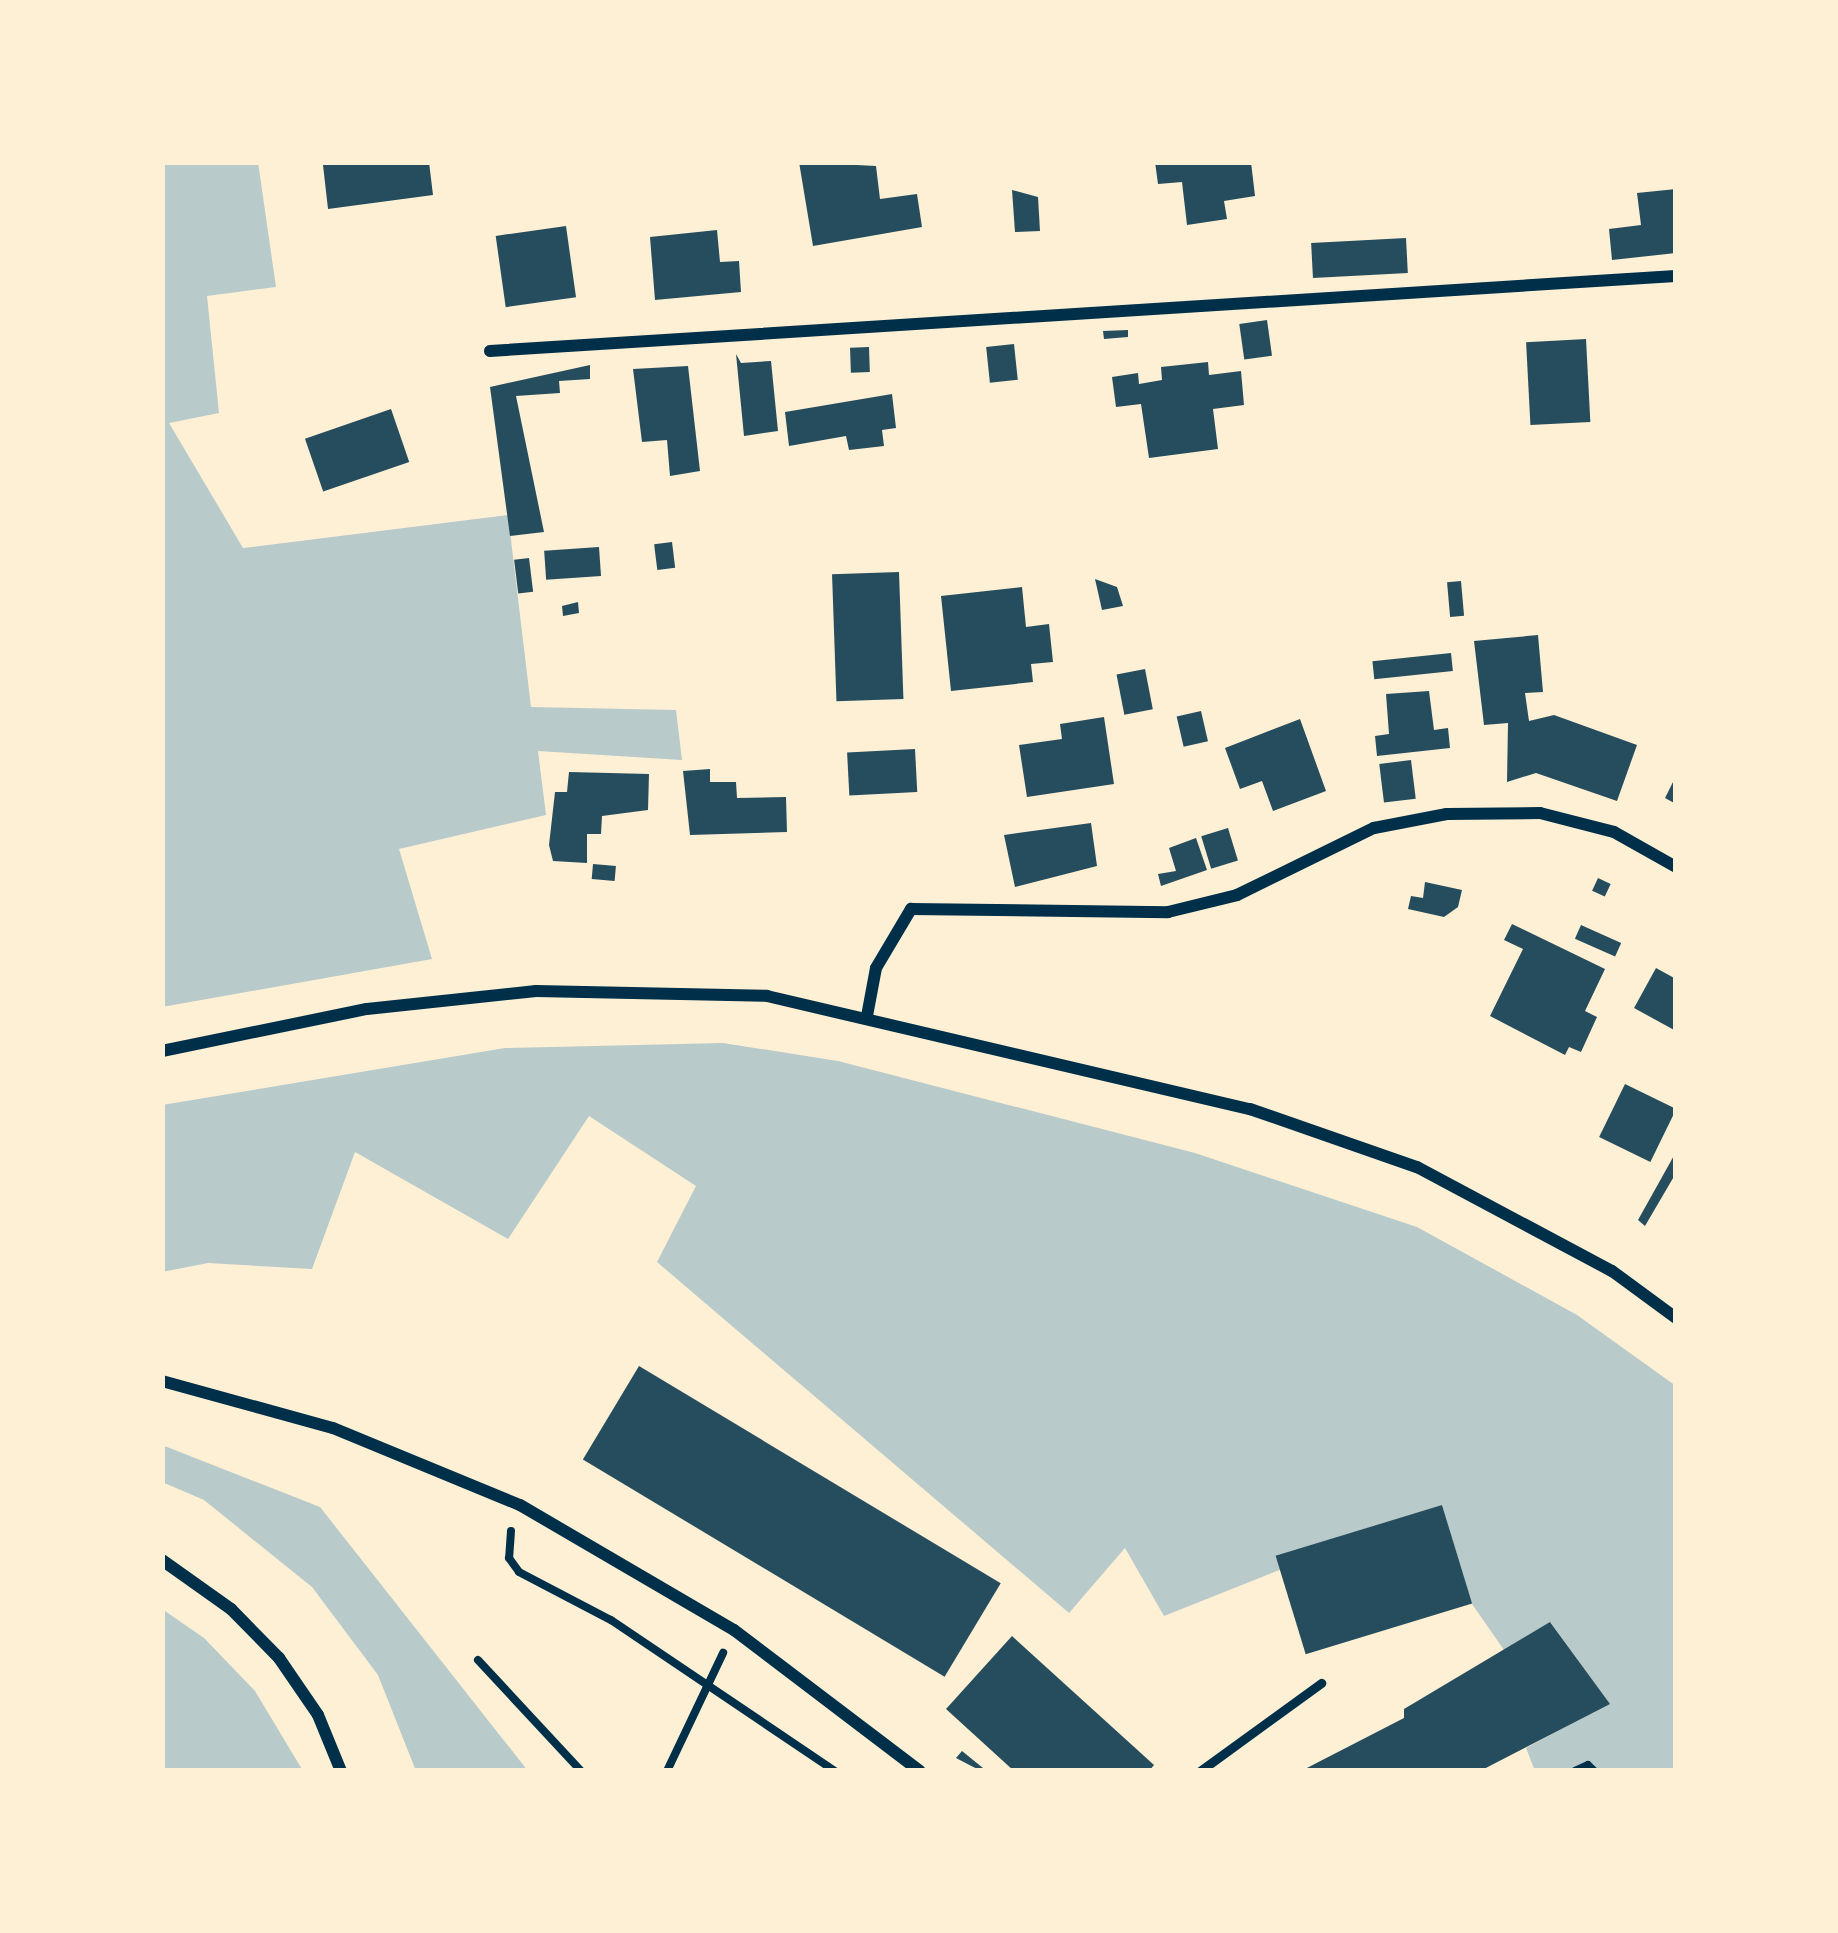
<!DOCTYPE html>
<style>
body{margin:0}
#map{position:relative;width:1838px;height:1933px;overflow:hidden;background:#fdf0d5;font-family:Signika,sans-serif}
div>[style]{position:absolute}
[style*='--x']{left:calc(var(--x)*1px);top:calc(var(--y)*1px);width:calc(var(--w)*1px);rotate:calc(var(--a)*1deg)}
.green>*{inset:0;background:#b9caca}
.building>*{inset:0;background:#264d5e;transform-origin:0 0}
.path>*{height:8px;margin:-4px;padding:0 4px;transform-origin:4px;border-radius:4px;background:#003049}
.service>*{height:9px;margin:-4.5px;padding:0 4.5px;transform-origin:4.5px;border-radius:4.5px;background:#003049}
.minor>*{height:12px;margin:-6px;padding:0 6px;transform-origin:6px;border-radius:6px;background:#003049}
span{translate:-50% -50%;white-space:nowrap;text-align:center;line-height:1.15;-webkit-text-stroke:12px #fdf0d5;paint-order:stroke}
.frame{position:absolute;inset:0;border:165px solid #fdf0d5;pointer-events:none}
</style>
<div id="map">
<div class="green">
<div style="clip-path:polygon(162px 162px,258px 162px,276px 287px,207px 296px,219px 413px,169px 423px,243px 548px,508px 515px,531px 707px,676px 710px,682px 760px,538px 751px,546px 815px,399px 849px,432px 959px,162px 1007px)"></div>
<div style="clip-path:polygon(723px 1043px,838px 1061px,1195px 1153px,1417px 1227px,1577px 1315px,1676px 1386px,1676px 1771px,1535px 1771px,1526px 1748px,1609px 1703px,1551px 1623px,1504px 1650px,1472px 1604px,1442px 1505px,1164px 1616px,1125px 1548px,1069px 1613px,657px 1262px,696px 1186px,589px 1116px,508px 1239px,355px 1152px,312px 1269px,208px 1263px,162px 1272px,162px 1105px,505px 1048px)"></div>
<div style="clip-path:polygon(162px 1445px,320px 1507px,528px 1771px,416px 1771px,378px 1675px,312px 1587px,204px 1500px,162px 1482px)"></div>
<div style="clip-path:polygon(162px 1609px,204px 1638px,255px 1691px,303px 1771px,162px 1771px)"></div>
</div>
<div class="building">
<div style="clip-path:polygon(307px 162px,429px 162px,433px 195px,328px 209px,323px 165px)"></div>
<div style="clip-path:polygon(799px 162px,876px 166px,880px 199px,917px 194px,922px 227px,813px 246px)"></div>
<div style="clip-path:polygon(1155px 162px,1251px 162px,1255px 196px,1224px 201px,1227px 219px,1187px 225px,1182px 182px,1158px 184px)"></div>
<div style="clip-path:polygon(1676px 189px,1676px 253px,1612px 260px,1609px 229px,1641px 225px,1637px 193px)"></div>
<div style="clip-path:polygon(1012px 190px,1038px 197px,1040px 231px,1015px 232px)"></div>
<div style="left:566px;top:226px;width:72px;height:71px;rotate:82deg"></div>
<div style="clip-path:polygon(717px 230px,720px 262px,739px 261px,741px 292px,655px 300px,650px 237px)"></div>
<div style="left:1406px;top:238px;width:35px;height:95px;rotate:87deg"></div>
<div style="left:1267px;top:320px;width:36px;height:28px;rotate:82deg"></div>
<div style="clip-path:polygon(1128px 330px,1128px 337px,1104px 339px,1103px 331px)"></div>
<div style="left:1586px;top:339px;width:83px;height:60px;rotate:87deg"></div>
<div style="left:1014px;top:344px;width:36px;height:28px;rotate:84deg"></div>
<div style="left:869px;top:347px;width:25px;height:19px;rotate:88deg"></div>
<div style="clip-path:polygon(736px 354px,741px 363px,771px 361px,778px 431px,744px 436px)"></div>
<div style="clip-path:polygon(1208px 362px,1209px 375px,1241px 371px,1244px 405px,1213px 409px,1218px 449px,1149px 458px,1141px 404px,1116px 407px,1112px 377px,1138px 373px,1139px 384px,1162px 380px,1161px 367px)"></div>
<div style="clip-path:polygon(590px 365px,590px 379px,559px 381px,560px 393px,516px 396px,544px 532px,510px 536px,490px 387px)"></div>
<div style="clip-path:polygon(688px 366px,700px 471px,670px 476px,667px 440px,642px 442px,633px 369px)"></div>
<div style="clip-path:polygon(892px 394px,896px 428px,882px 430px,884px 446px,849px 450px,846px 436px,789px 446px,785px 412px)"></div>
<div style="left:391px;top:409px;width:56px;height:91px;rotate:71deg"></div>
<div style="left:672px;top:542px;width:26px;height:18px;rotate:83deg"></div>
<div style="left:599px;top:547px;width:29px;height:55px;rotate:86deg"></div>
<div style="left:529px;top:558px;width:34px;height:15px;rotate:83deg"></div>
<div style="left:899px;top:572px;width:127px;height:67px;rotate:88deg"></div>
<div style="clip-path:polygon(1095px 579px,1117px 587px,1123px 606px,1102px 610px)"></div>
<div style="left:1461px;top:581px;width:35px;height:14px;rotate:85deg"></div>
<div style="clip-path:polygon(1022px 587px,1026px 627px,1049px 624px,1053px 662px,1031px 664px,1033px 682px,951px 691px,941px 596px)"></div>
<div style="clip-path:polygon(578px 602px,579px 613px,563px 616px,562px 606px)"></div>
<div style="clip-path:polygon(1538px 635px,1543px 692px,1525px 693px,1529px 721px,1554px 715px,1637px 745px,1617px 801px,1536px 773px,1507px 782px,1508px 723px,1484px 725px,1474px 641px)"></div>
<div style="left:1451px;top:653px;width:18px;height:79px;rotate:84deg"></div>
<div style="left:1145px;top:669px;width:41px;height:29px;rotate:79deg"></div>
<div style="clip-path:polygon(1429px 691px,1434px 730px,1448px 728px,1450px 748px,1377px 756px,1375px 736px,1389px 734px,1386px 694px)"></div>
<div style="left:1201px;top:711px;width:31px;height:25px;rotate:77deg"></div>
<div style="clip-path:polygon(1104px 717px,1114px 784px,1027px 797px,1019px 745px,1062px 739px,1060px 724px)"></div>
<div style="clip-path:polygon(1300px 719px,1326px 791px,1273px 811px,1262px 781px,1240px 789px,1225px 748px)"></div>
<div style="left:915px;top:749px;width:43px;height:68px;rotate:87deg"></div>
<div style="left:1411px;top:760px;width:39px;height:32px;rotate:83deg"></div>
<div style="clip-path:polygon(710px 769px,710px 782px,736px 782px,737px 798px,786px 797px,787px 832px,690px 835px,683px 771px)"></div>
<div style="clip-path:polygon(569px 772px,649px 774px,648px 810px,602px 816px,601px 834px,587px 834px,587px 863px,553px 861px,549px 845px,555px 792px,567px 792px)"></div>
<div style="clip-path:polygon(1676px 776px,1676px 804px,1665px 798px)"></div>
<div style="clip-path:polygon(1091px 823px,1097px 866px,1015px 887px,1004px 835px)"></div>
<div style="left:1228px;top:828px;width:34px;height:28px;rotate:73deg"></div>
<div style="clip-path:polygon(1196px 838px,1207px 870px,1161px 886px,1158px 874px,1176px 871px,1169px 848px)"></div>
<div style="left:593px;top:864px;width:23px;height:15px;rotate:5deg"></div>
<div style="left:1598px;top:878px;width:14px;height:14px;rotate:25deg"></div>
<div style="clip-path:polygon(1425px 882px,1462px 890px,1458px 907px,1444px 917px,1408px 909px,1411px 896px,1423px 898px)"></div>
<div style="clip-path:polygon(1512px 924px,1605px 969px,1585px 1011px,1597px 1017px,1581px 1052px,1569px 1047px,1565px 1055px,1490px 1016px,1523px 949px,1504px 940px)"></div>
<div style="left:1581px;top:925px;width:44px;height:15px;rotate:24deg"></div>
<div style="clip-path:polygon(1656px 968px,1676px 979px,1676px 1031px,1634px 1008px)"></div>
<div style="left:1625px;top:1084px;width:57px;height:59px;rotate:26deg"></div>
<div style="clip-path:polygon(1676px 1152px,1676px 1173px,1645px 1226px,1638px 1220px)"></div>
<div style="left:639px;top:1366px;width:422px;height:109px;rotate:31deg"></div>
<div style="left:1442px;top:1505px;width:103px;height:174px;rotate:73deg"></div>
<div style="clip-path:polygon(1550px 1622px,1610px 1704px,1480px 1771px,1301px 1771px,1404px 1718px,1404px 1709px)"></div>
<div style="clip-path:polygon(1012px 1636px,1154px 1765px,1149px 1771px,1014px 1771px,946px 1709px)"></div>
<div style="clip-path:polygon(962px 1751px,983px 1768px,981px 1771px,956px 1758px)"></div>
</div>
<div class="path">
<div style="--x:511;--y:1531;--w:27;--a:94"></div>
<div style="--x:509;--y:1558;--w:17;--a:54"></div>
<div style="--x:519;--y:1572;--w:104;--a:27.6"></div>
<div style="--x:611;--y:1620;--w:270;--a:34"></div>
<div style="--x:478;--y:1660;--w:151;--a:47.1"></div>
<div style="--x:667;--y:1771;--w:131;--a:-64.6"></div>
<div style="--x:1575;--y:1771;--w:14;--a:-25"></div>
<div style="--x:1588;--y:1765;--w:8;--a:45"></div>
</div>
<div class="service">
<div style="--x:1200;--y:1771;--w:150;--a:-36"></div>
</div>
<div class="minor">
<div style="--x:490;--y:351;--w:1188;--a:-3.62"></div>
<div style="--x:867;--y:1016;--w:49;--a:-79.4"></div>
<div style="--x:876;--y:968;--w:69;--a:-59.3"></div>
<div style="--x:911;--y:909;--w:257;--a:0.7"></div>
<div style="--x:1168;--y:912;--w:71;--a:-13.8"></div>
<div style="--x:1237;--y:895;--w:153;--a:-26.1"></div>
<div style="--x:1374;--y:828;--w:74;--a:-10.9"></div>
<div style="--x:1447;--y:814;--w:93;--a:-0.6"></div>
<div style="--x:1540;--y:813;--w:76;--a:14.4"></div>
<div style="--x:1614;--y:832;--w:71;--a:29.4"></div>
<div style="--x:162;--y:1051;--w:209;--a:-11.6"></div>
<div style="--x:367;--y:1009;--w:170;--a:-6.1"></div>
<div style="--x:536;--y:991;--w:231;--a:1.2"></div>
<div style="--x:767;--y:996;--w:496;--a:13.2"></div>
<div style="--x:1250;--y:1109;--w:177;--a:19.2"></div>
<div style="--x:1417;--y:1167;--w:221;--a:28.1"></div>
<div style="--x:1612;--y:1271;--w:79;--a:36.3"></div>
<div style="--x:162;--y:1381;--w:177;--a:15.4"></div>
<div style="--x:333;--y:1428;--w:202;--a:22.4"></div>
<div style="--x:520;--y:1505;--w:248;--a:30.3"></div>
<div style="--x:734;--y:1630;--w:233;--a:37.2"></div>
<div style="--x:162;--y:1560;--w:85;--a:35.4"></div>
<div style="--x:231;--y:1609;--w:69;--a:45.6"></div>
<div style="--x:279;--y:1658;--w:69;--a:55.6"></div>
<div style="--x:318;--y:1715;--w:61;--a:67.7"></div>
</div>
<div class="frame"></div>
</div>
